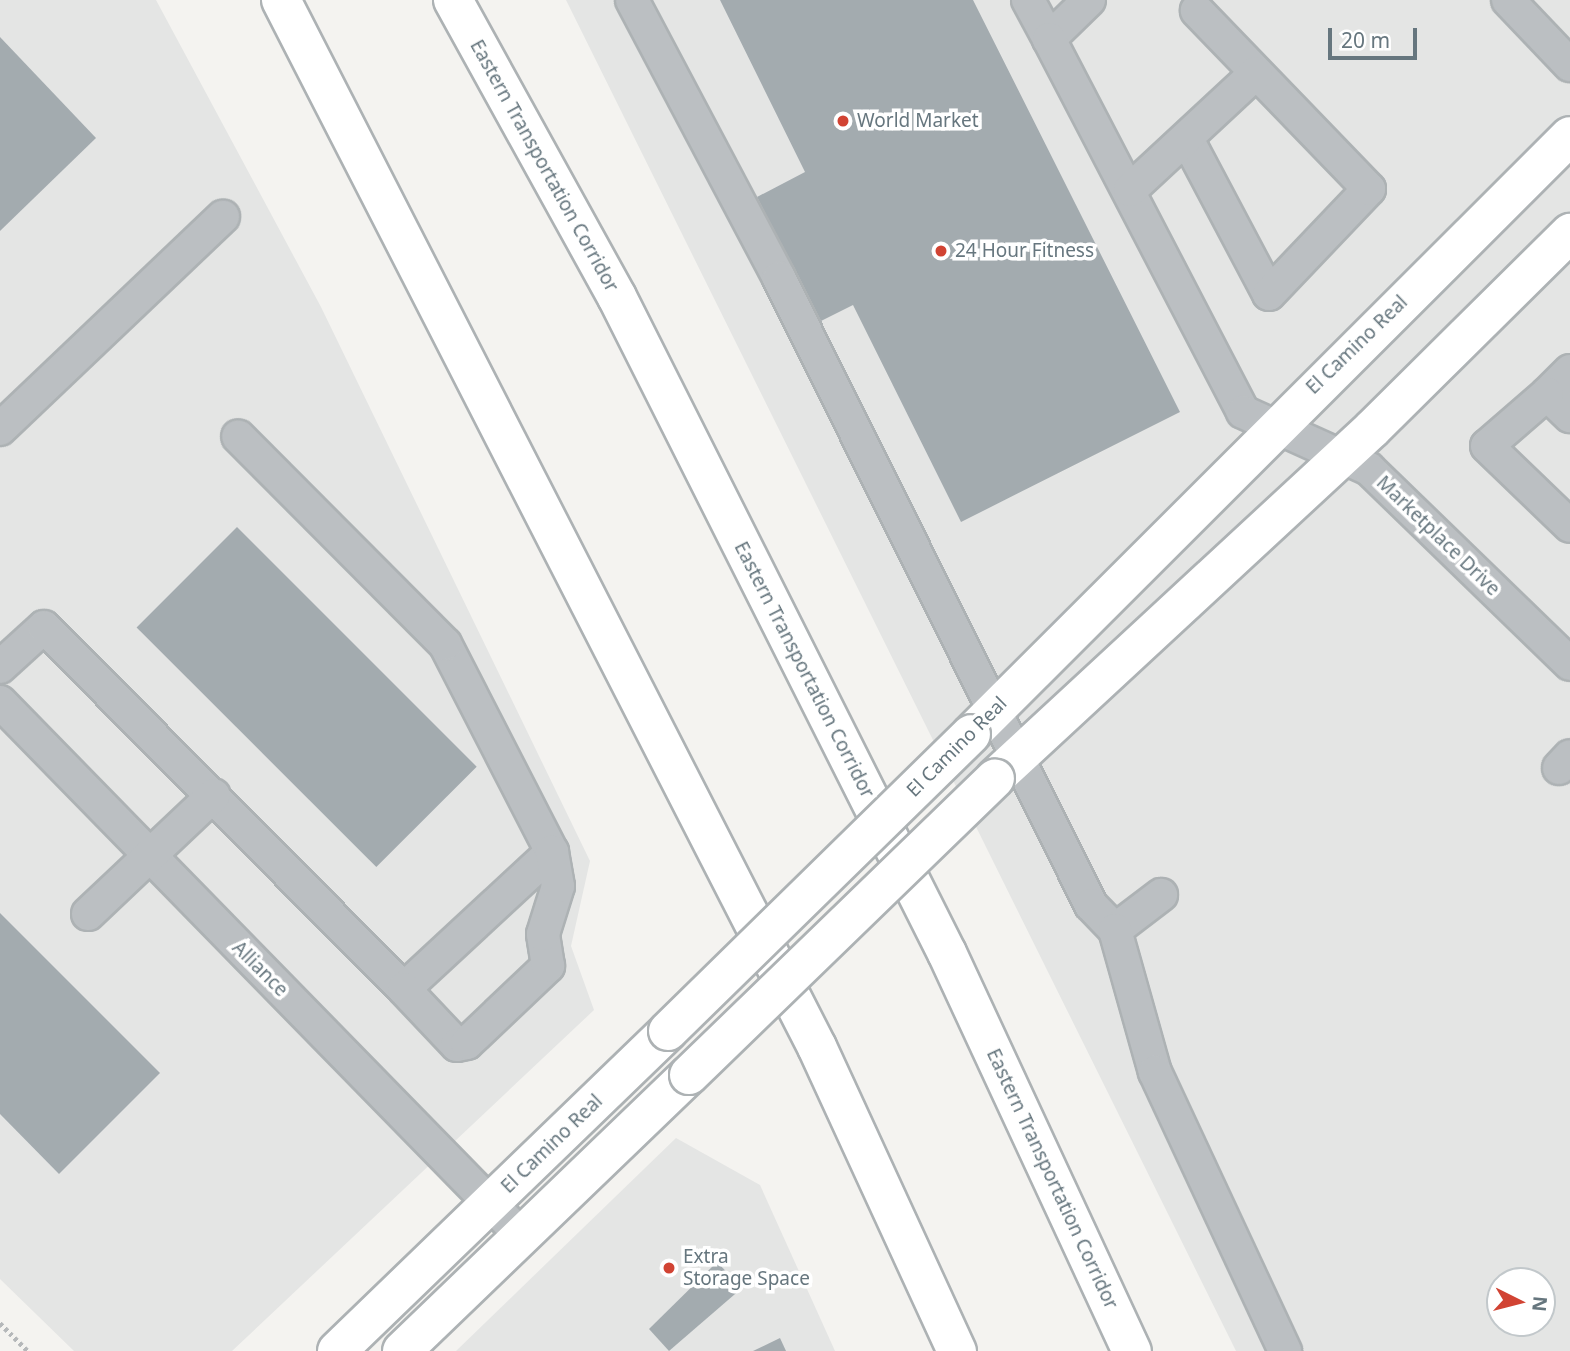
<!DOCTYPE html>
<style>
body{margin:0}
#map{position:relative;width:1570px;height:1351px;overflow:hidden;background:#f4f3f0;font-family:"Noto Sans",sans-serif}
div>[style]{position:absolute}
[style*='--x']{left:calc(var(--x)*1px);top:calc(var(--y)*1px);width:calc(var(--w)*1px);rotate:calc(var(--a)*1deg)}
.built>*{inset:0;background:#e4e5e4}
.building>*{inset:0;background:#a3abaf;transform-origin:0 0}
.path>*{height:4.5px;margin-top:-2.25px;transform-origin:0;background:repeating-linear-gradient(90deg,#b5b8ba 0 3.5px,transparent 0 7px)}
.roads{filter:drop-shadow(2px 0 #adb2b4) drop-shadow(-2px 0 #adb2b4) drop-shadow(0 2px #adb2b4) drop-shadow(0 -2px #adb2b4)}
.minor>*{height:32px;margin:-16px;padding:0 16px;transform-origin:16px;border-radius:16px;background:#bbbfc2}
.major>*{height:38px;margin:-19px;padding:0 19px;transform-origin:19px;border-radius:19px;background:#fff}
.highway>*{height:38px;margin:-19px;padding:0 19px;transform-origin:19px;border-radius:19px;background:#fff}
.bridges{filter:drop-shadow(2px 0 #adb2b4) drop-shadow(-2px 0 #adb2b4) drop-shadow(0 2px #adb2b4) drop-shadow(0 -2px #adb2b4)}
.major-bridge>*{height:38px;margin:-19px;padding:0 19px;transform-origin:19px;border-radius:19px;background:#fff}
.dots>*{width:19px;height:19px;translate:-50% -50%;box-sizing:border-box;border:4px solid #fff;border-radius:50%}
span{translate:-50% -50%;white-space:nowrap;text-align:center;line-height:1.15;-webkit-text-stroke:7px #fff;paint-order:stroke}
.poi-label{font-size:19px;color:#66767e}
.left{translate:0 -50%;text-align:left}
.street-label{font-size:19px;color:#66767e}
.north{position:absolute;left:1486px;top:1267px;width:70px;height:70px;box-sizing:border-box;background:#fff;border:2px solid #c2c8cb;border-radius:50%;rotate:96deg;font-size:19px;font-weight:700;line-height:28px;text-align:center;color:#66767e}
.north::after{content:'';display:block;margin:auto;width:24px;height:32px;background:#d14333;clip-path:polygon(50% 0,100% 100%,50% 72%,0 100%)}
.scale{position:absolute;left:1328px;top:28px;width:89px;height:32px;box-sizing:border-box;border:4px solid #66767e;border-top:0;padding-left:9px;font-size:21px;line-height:24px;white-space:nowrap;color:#66767e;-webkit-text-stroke:5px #fff;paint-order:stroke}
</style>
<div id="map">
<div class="built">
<div style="clip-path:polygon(0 0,156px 0,321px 307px,590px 861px,571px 946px,594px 1010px,232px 1351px,74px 1351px,0 1279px)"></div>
<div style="clip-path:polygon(evenodd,566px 0,1570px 0,1570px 1351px,1236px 1351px,566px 0,1500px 1281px,1542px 1281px,1542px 1323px,1500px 1323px,1500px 1281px)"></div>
<div style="clip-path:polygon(676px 1138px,760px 1185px,835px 1351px,456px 1351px)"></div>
</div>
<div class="building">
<div style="clip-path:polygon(720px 0,973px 0,1180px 412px,961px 522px,853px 305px,819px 322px,757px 197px,805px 172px)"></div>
<div style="clip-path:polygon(0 37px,96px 138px,0 231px)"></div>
<div style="left:237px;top:527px;width:339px;height:142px;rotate:45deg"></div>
<div style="clip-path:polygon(0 913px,160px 1073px,59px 1174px,0 1114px)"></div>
<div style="clip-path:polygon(717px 1262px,742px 1288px,669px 1351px,649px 1329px)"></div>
<div style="clip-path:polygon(780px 1338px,786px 1351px,753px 1351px)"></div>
</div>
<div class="path">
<div style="--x:0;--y:1323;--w:40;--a:45"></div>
</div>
<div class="roads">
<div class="minor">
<div style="--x:632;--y:0;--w:314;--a:62.1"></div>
<div style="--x:779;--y:278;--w:700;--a:63.54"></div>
<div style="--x:1091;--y:905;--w:35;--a:46"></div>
<div style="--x:1115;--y:930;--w:58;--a:-37.3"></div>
<div style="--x:1028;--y:0;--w:44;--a:61.7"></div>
<div style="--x:1089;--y:0;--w:56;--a:135.7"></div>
<div style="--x:1049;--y:39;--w:420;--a:62.5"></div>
<div style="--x:1243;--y:412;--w:138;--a:24.3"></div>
<div style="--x:1369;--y:469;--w:280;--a:44.1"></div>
<div style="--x:1508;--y:0;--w:90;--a:46.4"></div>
<div style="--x:1187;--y:139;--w:175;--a:62.1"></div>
<div style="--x:1269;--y:294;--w:145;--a:-46.4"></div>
<div style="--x:1369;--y:189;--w:248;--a:-134"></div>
<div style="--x:1130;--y:190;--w:171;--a:-42.9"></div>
<div style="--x:1570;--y:371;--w:33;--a:135"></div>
<div style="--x:1547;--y:394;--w:32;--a:44"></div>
<div style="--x:1547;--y:394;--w:79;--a:139.1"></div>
<div style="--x:1487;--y:446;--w:115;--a:43.9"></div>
<div style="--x:0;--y:429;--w:308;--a:-43.6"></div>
<div style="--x:0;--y:667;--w:59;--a:-42.3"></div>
<div style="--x:44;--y:627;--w:511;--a:45.16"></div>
<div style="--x:404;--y:989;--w:202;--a:-42.8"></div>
<div style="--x:552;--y:852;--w:234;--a:-117.2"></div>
<div style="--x:445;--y:644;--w:293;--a:-134.9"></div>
<div style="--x:0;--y:702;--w:745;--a:45.65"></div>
<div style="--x:1559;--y:768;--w:16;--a:-47"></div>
<div style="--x:88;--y:914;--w:173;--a:-43.4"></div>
<div style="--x:1115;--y:930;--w:148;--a:74.3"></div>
<div style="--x:1155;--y:1072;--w:308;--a:65"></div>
<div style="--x:404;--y:989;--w:77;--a:46.6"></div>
<div style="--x:457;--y:1045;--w:10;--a:-11"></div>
<div style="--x:467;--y:1043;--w:112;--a:-43.5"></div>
<div style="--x:548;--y:966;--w:32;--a:-99"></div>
<div style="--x:543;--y:934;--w:50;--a:-72.6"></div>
<div style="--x:558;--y:886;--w:35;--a:-100"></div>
</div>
<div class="major">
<div style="--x:971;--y:734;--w:846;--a:-44.95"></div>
<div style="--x:995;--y:778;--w:514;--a:-42.79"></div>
<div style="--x:1372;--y:429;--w:279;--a:-44.7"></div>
<div style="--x:337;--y:1351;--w:460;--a:-44"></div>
<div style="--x:402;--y:1351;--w:398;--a:-43.9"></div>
</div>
<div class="highway">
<div style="--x:281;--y:0;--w:1176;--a:62.89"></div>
<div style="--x:817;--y:1047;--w:335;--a:65.3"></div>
<div style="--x:453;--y:0;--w:339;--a:61.1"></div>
<div style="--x:617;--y:297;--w:734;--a:63.3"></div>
<div style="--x:947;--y:953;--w:439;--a:65.1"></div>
</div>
</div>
<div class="bridges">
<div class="major-bridge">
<div style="--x:668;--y:1031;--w:424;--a:-44.4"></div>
<div style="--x:689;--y:1075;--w:426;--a:-44.1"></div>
</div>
</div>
<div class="dots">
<div style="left:843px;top:121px;background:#d14333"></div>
<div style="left:941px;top:251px;background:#d14333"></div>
<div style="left:669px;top:1268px;background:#d14333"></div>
</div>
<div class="poi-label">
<span class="left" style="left:857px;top:121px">World Market</span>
<span class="left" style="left:955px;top:251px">24 Hour Fitness</span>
<span class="left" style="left:683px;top:1268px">Extra<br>Storage Space</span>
</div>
<div class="street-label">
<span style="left:544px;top:166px;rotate:61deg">Eastern Transportation Corridor</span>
<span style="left:1357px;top:345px;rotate:-44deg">El Camino Real</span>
<span style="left:1438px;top:536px;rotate:44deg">Marketplace Drive</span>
<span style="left:804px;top:670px;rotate:63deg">Eastern Transportation Corridor</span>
<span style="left:957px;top:747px;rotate:-45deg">El Camino Real</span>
<span style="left:260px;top:969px;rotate:45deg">Alliance</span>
<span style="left:552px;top:1144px;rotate:-44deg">El Camino Real</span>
<span style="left:1052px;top:1179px;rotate:65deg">Eastern Transportation Corridor</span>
</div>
<div class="north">N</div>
<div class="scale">20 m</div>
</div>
